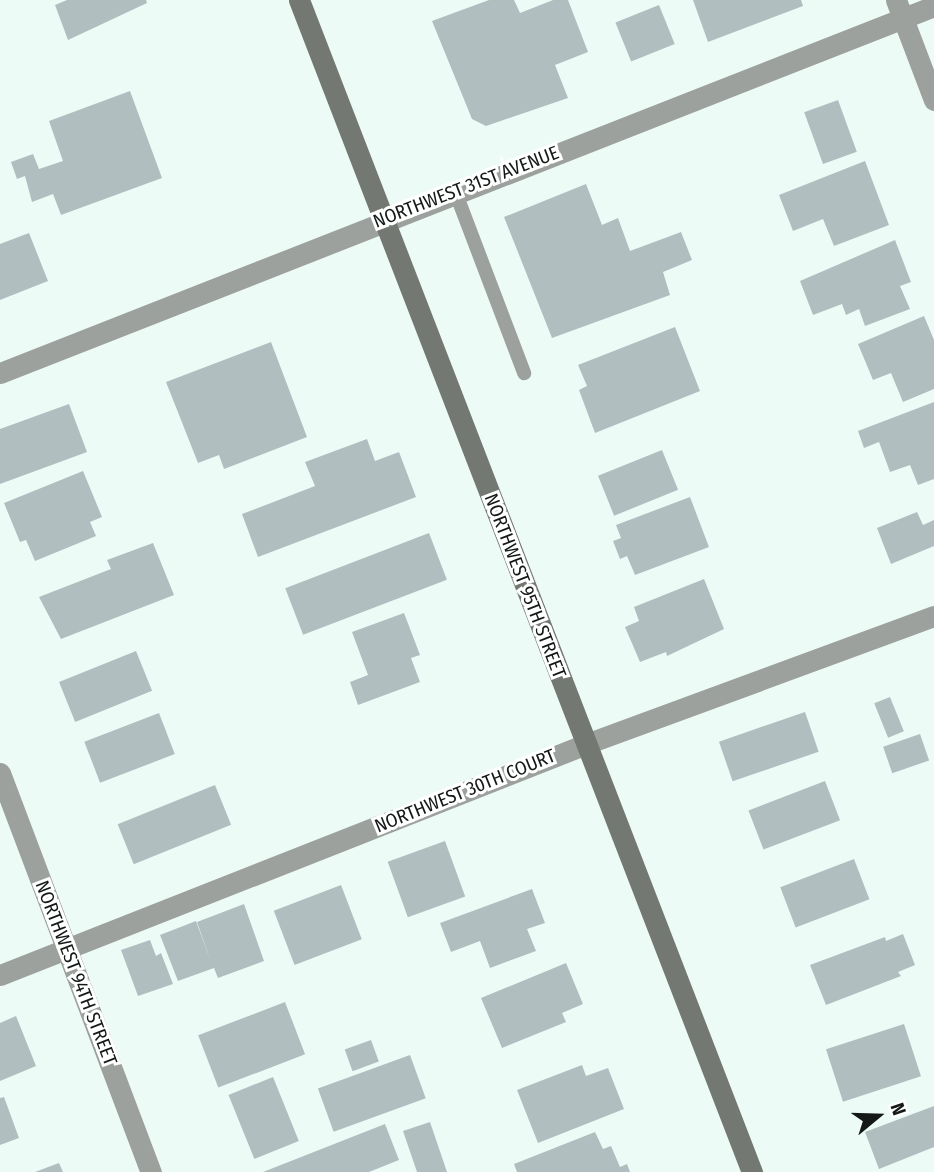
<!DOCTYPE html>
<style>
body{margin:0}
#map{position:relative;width:934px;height:1172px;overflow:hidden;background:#edfbf6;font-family:"Fira Sans Condensed",sans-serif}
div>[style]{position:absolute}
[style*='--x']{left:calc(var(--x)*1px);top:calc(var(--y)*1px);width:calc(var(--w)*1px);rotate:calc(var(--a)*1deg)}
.building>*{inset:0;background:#b0bebf;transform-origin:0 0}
.lane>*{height:14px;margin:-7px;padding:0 7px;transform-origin:7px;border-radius:7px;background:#9da19d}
.street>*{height:21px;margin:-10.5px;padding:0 10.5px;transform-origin:10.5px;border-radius:10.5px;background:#9da19d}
.secondary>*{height:21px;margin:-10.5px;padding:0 10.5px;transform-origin:10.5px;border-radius:10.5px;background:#737873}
span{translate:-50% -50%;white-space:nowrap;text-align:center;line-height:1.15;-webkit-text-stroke:6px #fff;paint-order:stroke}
.street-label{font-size:19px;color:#141918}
.north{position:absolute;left:843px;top:1081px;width:70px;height:70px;-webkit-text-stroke:5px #fff;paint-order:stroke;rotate:71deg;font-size:19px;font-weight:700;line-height:28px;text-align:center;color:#141918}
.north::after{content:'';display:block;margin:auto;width:24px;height:32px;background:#141918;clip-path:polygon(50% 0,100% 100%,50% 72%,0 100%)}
</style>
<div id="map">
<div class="building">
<div style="clip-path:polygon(67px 0,146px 0,147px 3px,68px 40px,55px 5px)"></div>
<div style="clip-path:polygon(489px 0,514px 0,520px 13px,553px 0,568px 0,588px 52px,555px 65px,568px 98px,486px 126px,472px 119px,432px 21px)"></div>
<div style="clip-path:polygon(693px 0,801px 0,803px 6px,708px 42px)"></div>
<div style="left:659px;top:5px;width:42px;height:47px;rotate:68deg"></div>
<div style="clip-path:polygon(130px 91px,162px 178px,61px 215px,53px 194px,32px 202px,25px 176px,17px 179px,11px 162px,33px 154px,39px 169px,63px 161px,49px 121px)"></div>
<div style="left:838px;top:100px;width:55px;height:36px;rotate:70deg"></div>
<div style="clip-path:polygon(865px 161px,889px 225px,834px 246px,823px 219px,793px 231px,779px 195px)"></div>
<div style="clip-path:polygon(586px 184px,602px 225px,618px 218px,630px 251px,681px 232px,692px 260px,663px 272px,670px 295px,552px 338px,504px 217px)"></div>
<div style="clip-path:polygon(29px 233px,48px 281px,0 300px,0 244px)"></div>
<div style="clip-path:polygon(895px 240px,911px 282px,900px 286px,910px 309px,865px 326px,859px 309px,846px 315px,842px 304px,813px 315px,800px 281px)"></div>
<div style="clip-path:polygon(924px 316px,934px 340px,934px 389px,903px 402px,891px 373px,873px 380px,858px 344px)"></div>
<div style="clip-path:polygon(675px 327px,700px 391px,595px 433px,579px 390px,587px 386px,578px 365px)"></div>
<div style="clip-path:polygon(271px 342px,307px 437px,224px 469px,219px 455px,198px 463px,166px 382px)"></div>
<div style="clip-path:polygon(934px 402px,934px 479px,918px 485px,910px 465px,890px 472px,879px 442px,864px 448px,858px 431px)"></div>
<div style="clip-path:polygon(69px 404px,87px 452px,0 484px,0 429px)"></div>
<div style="clip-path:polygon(367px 439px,375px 461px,399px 452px,416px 497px,258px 557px,242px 514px,315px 486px,305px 462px)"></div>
<div style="left:662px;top:450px;width:43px;height:69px;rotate:68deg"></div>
<div style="clip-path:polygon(83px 471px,102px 517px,90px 522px,96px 536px,35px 561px,26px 540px,20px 542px,4px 503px)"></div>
<div style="clip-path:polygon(690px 497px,709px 547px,635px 575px,627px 556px,620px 559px,613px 541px,621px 538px,616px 525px)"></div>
<div style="clip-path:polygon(917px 512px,923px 525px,934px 520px,934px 546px,891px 564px,877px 528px)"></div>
<div style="left:429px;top:533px;width:50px;height:154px;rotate:69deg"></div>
<div style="clip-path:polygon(153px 543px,174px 595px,61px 639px,39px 597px,111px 569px,107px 560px)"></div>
<div style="clip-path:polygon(704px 579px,724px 629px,667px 656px,666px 652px,640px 662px,625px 627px,639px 621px,634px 607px)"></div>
<div style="clip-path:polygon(404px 613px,420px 655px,411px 658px,420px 682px,358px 705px,350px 682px,368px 675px,352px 632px)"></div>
<div style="left:136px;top:651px;width:43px;height:83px;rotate:68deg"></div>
<div style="left:890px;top:697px;width:37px;height:17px;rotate:68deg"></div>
<div style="left:805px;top:712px;width:42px;height:91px;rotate:71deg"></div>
<div style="left:159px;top:713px;width:44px;height:80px;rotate:69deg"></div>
<div style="left:920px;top:734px;width:28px;height:39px;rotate:71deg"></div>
<div style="left:825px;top:781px;width:42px;height:82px;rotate:69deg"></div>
<div style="left:215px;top:785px;width:43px;height:105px;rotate:68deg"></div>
<div style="left:445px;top:841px;width:59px;height:61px;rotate:70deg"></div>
<div style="left:854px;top:859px;width:43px;height:79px;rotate:69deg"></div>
<div style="left:341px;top:885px;width:58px;height:72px;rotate:69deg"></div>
<div style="clip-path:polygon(532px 889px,545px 923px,527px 929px,536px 951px,490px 968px,480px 941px,451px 952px,440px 923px)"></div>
<div style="clip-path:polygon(244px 904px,264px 961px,218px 978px,214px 968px,178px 981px,160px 935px,196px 921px,211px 962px,197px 922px)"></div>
<div style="clip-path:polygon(903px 934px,915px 965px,898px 972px,901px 976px,826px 1005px,810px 965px,885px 937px,886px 941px)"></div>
<div style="clip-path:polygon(150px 940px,156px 956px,161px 953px,173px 984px,138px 996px,121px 950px)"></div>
<div style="clip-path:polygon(566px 963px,583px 1004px,562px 1013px,566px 1022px,502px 1048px,481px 998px)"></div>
<div style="left:285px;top:1002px;width:56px;height:93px;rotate:69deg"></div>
<div style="clip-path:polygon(16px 1016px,36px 1066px,0 1081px,0 1023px)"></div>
<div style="left:904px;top:1024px;width:55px;height:82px;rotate:72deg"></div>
<div style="left:371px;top:1040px;width:23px;height:28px;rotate:70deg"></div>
<div style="left:410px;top:1055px;width:46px;height:98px;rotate:70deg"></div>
<div style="clip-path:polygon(582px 1065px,586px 1076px,608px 1068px,624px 1109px,538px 1143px,517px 1090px)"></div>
<div style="left:273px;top:1077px;width:69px;height:48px;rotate:68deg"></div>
<div style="clip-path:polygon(4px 1097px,19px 1138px,0 1145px,0 1098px)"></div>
<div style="clip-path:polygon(934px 1106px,934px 1147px,879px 1169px,865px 1132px)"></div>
<div style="clip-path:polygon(430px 1122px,447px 1172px,417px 1172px,403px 1131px)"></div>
<div style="clip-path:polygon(385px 1124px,399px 1160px,369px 1172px,263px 1172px)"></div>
<div style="clip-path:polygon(595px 1132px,603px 1149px,611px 1146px,620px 1167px,627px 1164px,630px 1172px,517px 1172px,514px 1164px)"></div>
<div style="clip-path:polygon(59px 1163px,63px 1172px,35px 1172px)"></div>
</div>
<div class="lane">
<div style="--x:455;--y:191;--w:195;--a:69.2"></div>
</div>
<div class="street">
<div style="--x:896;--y:0;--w:107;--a:69.2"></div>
<div style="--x:0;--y:373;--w:1004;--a:-21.45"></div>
<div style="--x:0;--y:773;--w:427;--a:69.3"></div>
<div style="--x:0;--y:975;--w:630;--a:-21.51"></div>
<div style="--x:586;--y:744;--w:371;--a:-20.2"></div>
</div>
<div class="secondary">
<div style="--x:299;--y:0;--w:1257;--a:68.87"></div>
</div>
<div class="street-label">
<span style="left:466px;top:187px;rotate:-21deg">NORTHWEST 31ST AVENUE</span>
<span style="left:525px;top:586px;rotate:69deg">NORTHWEST 95TH STREET</span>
<span style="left:465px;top:791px;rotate:-22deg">NORTHWEST 30TH COURT</span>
<span style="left:76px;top:973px;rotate:69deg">NORTHWEST 94TH STREET</span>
</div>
<div class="north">N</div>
</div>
